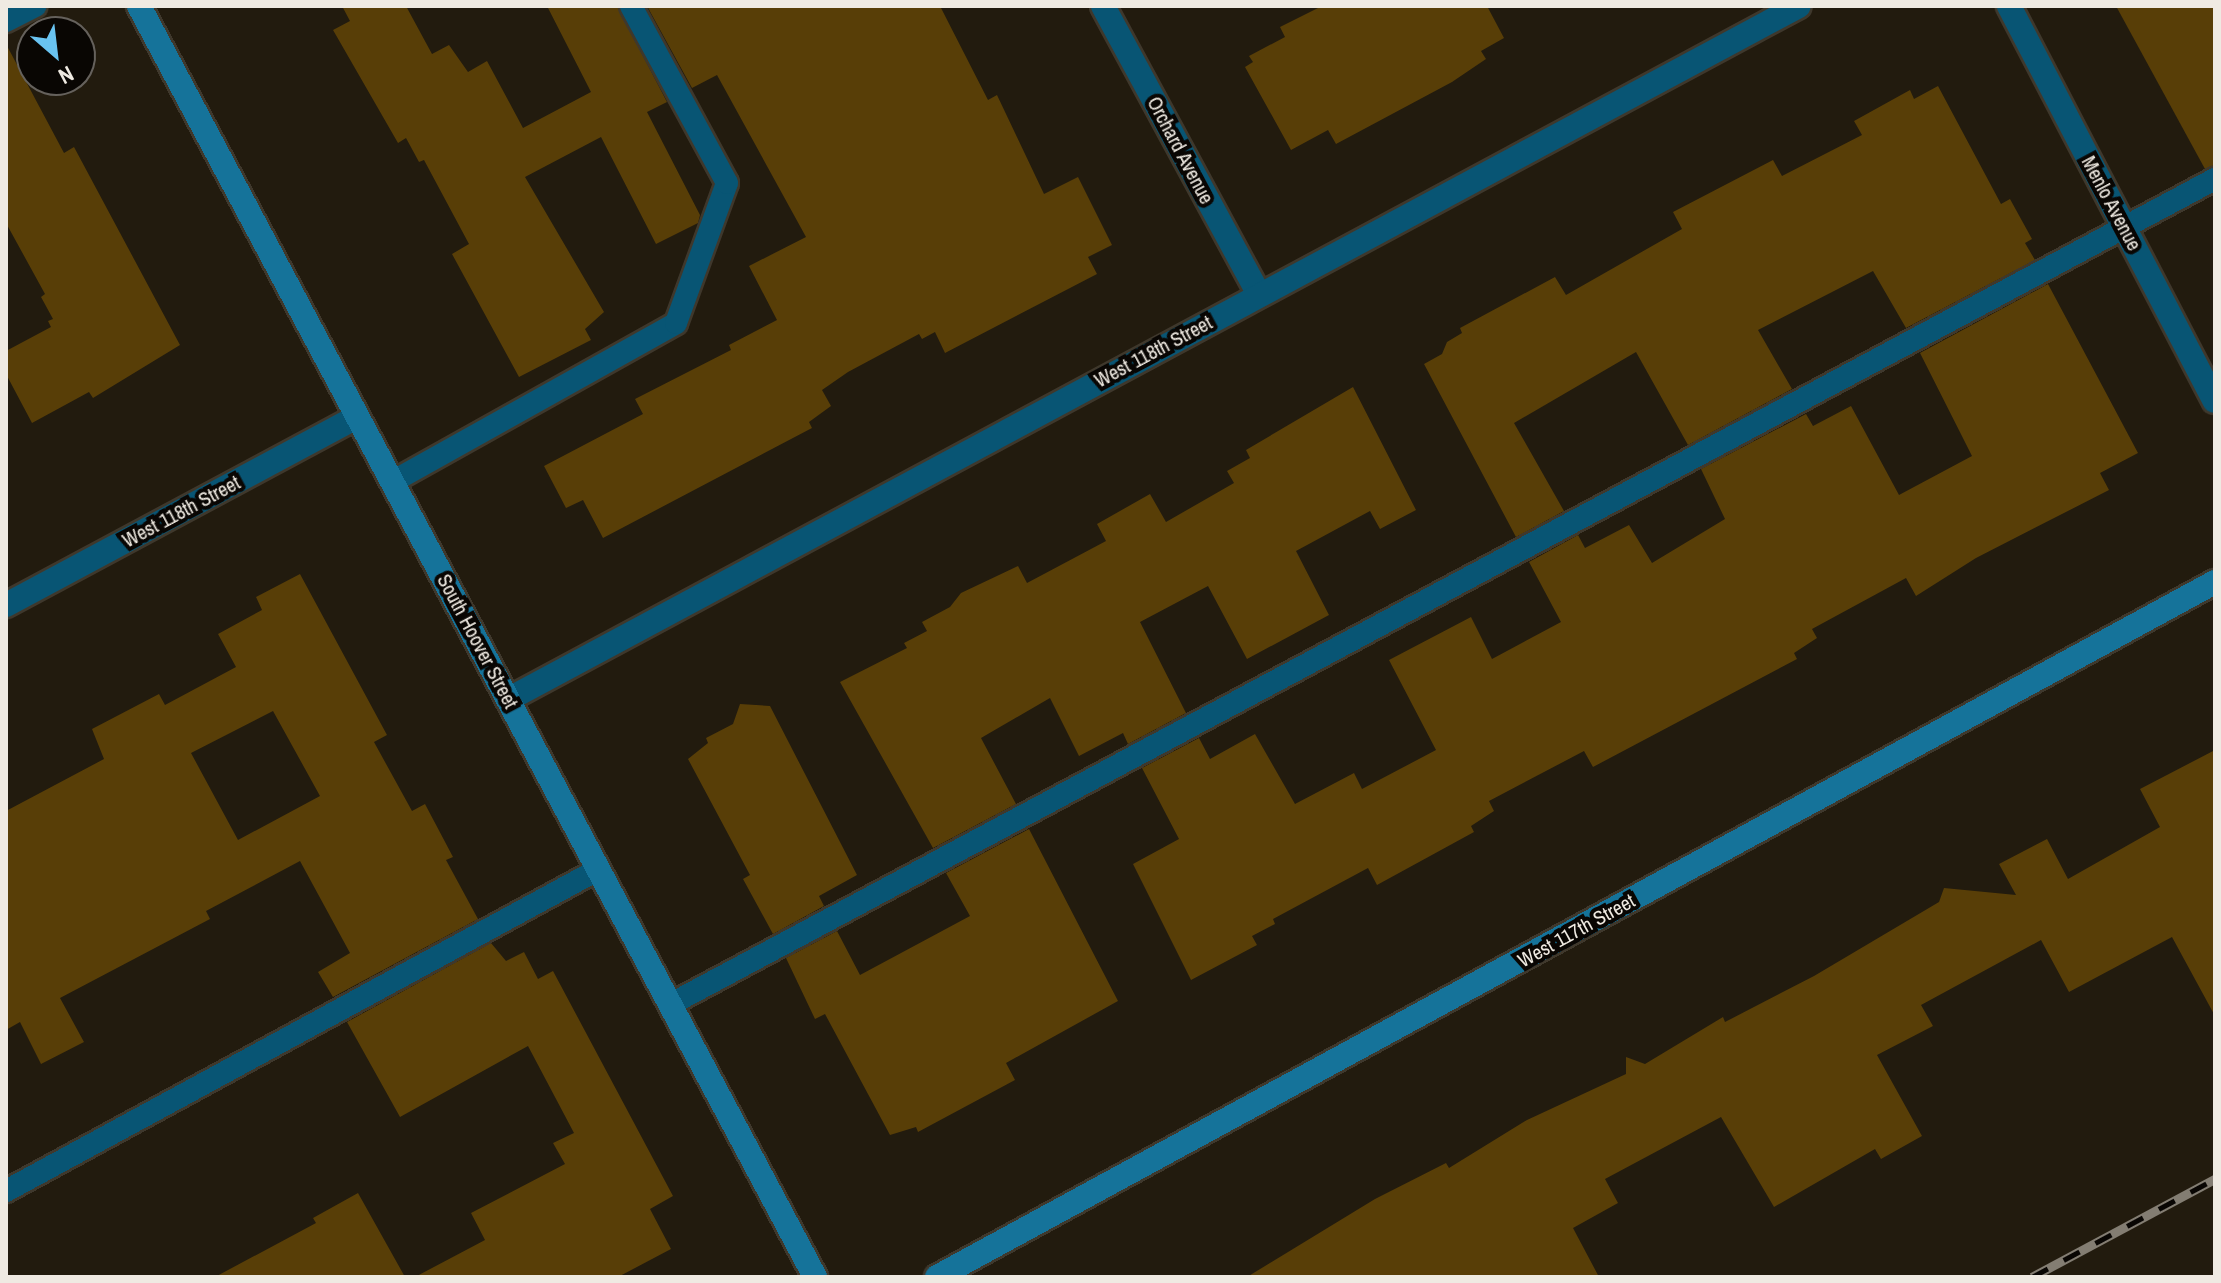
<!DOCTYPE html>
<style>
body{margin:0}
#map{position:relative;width:2221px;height:1283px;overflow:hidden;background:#221b0e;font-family:"Archivo Narrow",sans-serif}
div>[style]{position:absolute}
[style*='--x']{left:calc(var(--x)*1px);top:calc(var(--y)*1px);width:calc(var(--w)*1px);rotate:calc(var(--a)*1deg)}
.building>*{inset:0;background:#583e07}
.roads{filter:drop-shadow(2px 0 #3f382c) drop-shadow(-2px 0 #3f382c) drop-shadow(0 2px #3f382c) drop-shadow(0 -2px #3f382c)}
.lane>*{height:22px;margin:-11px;padding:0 11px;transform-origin:11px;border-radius:11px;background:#085574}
.street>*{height:24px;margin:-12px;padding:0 12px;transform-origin:12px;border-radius:12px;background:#085574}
.secondary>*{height:24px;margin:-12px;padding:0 12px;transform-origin:12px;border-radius:12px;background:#15739a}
.rail>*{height:9px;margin-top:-4.5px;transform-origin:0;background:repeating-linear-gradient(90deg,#090603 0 18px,#837d72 0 36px);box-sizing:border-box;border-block:2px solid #837d72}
span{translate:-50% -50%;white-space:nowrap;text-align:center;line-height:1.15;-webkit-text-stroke:8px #090603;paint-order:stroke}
.street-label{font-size:20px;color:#efeae2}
.frame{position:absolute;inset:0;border:8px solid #efeae2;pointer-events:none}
.north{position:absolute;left:16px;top:16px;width:80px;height:80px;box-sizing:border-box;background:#090603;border:2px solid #65615c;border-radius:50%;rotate:152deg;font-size:22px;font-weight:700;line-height:32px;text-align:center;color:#efeae2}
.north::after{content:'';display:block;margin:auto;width:28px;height:36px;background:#69c3f1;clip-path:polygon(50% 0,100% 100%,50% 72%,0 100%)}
</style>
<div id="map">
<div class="building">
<div style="clip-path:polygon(342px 6px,406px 6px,432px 54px,449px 45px,468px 72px,487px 61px,523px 128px,591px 92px,547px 6px,617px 6px,667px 102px,647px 112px,700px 215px,698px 223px,656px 244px,601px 137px,525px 177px,604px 312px,585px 329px,591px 340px,519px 377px,452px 254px,469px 244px,424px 160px,419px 162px,406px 138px,398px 143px,333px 30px,350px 21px)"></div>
<div style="clip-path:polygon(647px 6px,940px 6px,988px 100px,997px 95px,1044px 194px,1078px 177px,1112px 245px,1088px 257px,1097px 274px,945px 353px,935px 332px,922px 339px,919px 334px,848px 372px,822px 390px,831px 406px,809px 422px,812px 428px,603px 538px,583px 500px,566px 508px,544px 466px,643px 414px,635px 399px,731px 350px,729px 345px,777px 320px,749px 266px,806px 237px,717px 75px,692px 88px)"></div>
<div style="clip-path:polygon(1322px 6px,1487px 6px,1504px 38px,1481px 51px,1486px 59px,1452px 82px,1336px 144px,1328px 130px,1291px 150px,1245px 67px,1253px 62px,1249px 56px,1285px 37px,1280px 27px)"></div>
<div style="clip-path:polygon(2116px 6px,2215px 6px,2215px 165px,2205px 169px)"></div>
<div style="clip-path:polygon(6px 44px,64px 153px,74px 147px,180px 345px,93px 398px,89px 392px,32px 423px,6px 374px,6px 351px,51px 327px,48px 321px,53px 319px,41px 297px,45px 294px,6px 223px)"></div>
<div style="clip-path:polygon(1938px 86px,2001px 204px,2010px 199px,2032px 239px,2025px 243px,2035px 260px,1906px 328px,1873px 271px,1758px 330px,1792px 389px,1688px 445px,1636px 352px,1514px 423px,1564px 511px,1516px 537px,1424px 364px,1442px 354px,1447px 342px,1462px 333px,1460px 328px,1555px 277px,1566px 295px,1682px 229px,1673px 212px,1773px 160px,1782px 176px,1862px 135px,1854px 121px,1910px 90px,1914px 99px)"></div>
<div style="clip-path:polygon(2048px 284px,2138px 453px,2100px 473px,2109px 490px,1976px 558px,1916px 596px,1906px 578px,1812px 629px,1817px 638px,1794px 653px,1797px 659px,1593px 767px,1584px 751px,1489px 801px,1494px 811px,1471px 826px,1474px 832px,1377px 885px,1368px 868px,1273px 919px,1275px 924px,1252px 936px,1257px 945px,1191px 980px,1133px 864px,1179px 839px,1142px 768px,1199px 738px,1210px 759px,1255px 734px,1295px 804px,1354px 773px,1362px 789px,1436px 750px,1389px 660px,1471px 617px,1492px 659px,1561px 622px,1529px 562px,1578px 535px,1585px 548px,1629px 525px,1652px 563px,1725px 519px,1701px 469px,1806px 414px,1813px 426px,1851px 406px,1899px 495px,1972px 456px,1920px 353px)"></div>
<div style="clip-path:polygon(1353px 387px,1416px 510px,1380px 529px,1370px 511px,1296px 551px,1329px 615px,1247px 659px,1208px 586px,1140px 622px,1186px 713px,1128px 744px,1123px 733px,1079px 756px,1050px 698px,981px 738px,1016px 804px,933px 848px,840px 682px,907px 648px,904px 643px,927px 631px,922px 622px,950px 607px,961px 593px,1018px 566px,1027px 583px,1106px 541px,1097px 524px,1150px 494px,1166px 522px,1234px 483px,1227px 471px,1250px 458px,1246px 450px)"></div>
<div style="clip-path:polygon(evenodd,300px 574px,387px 735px,374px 742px,412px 811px,425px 804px,453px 857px,446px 860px,478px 919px,333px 997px,318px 972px,350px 953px,300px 861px,206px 911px,210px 919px,60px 998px,84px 1042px,41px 1064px,20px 1022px,6px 1030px,6px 811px,104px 759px,92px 729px,159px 694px,165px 705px,236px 667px,218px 634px,262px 610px,256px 597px,300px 574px,273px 711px,320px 796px,238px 840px,191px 753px,273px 711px)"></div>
<div style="clip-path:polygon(740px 704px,770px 706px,857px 875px,819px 896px,824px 906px,773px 934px,743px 879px,750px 875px,688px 759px,708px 743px,706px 738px,733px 724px)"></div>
<div style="clip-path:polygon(2215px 750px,2215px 1016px,2172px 937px,2069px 992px,2041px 940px,1921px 1005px,1933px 1026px,1877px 1055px,1922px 1136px,1881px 1159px,1875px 1149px,1774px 1207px,1721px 1117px,1605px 1179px,1618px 1203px,1573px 1228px,1599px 1277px,1247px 1277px,1375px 1199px,1446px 1163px,1449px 1168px,1527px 1120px,1626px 1074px,1626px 1057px,1645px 1064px,1723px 1017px,1725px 1022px,1814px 976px,1939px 902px,1944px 888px,2016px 895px,1999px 864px,2047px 839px,2068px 879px,2160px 827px,2140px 789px)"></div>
<div style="clip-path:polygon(1029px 829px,1118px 1001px,1006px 1063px,1015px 1080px,918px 1132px,916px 1127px,890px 1135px,825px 1014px,815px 1019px,786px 958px,837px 931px,860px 975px,970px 916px,946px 873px)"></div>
<div style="clip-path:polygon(491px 943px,506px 961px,524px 952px,538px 979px,553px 971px,673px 1196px,650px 1209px,671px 1249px,618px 1277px,415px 1277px,485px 1240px,471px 1213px,565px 1164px,553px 1143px,574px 1133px,528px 1046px,400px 1117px,347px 1022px)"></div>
<div style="clip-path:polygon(358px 1193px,405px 1277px,215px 1277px,316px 1223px,313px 1218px)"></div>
</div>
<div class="roads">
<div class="lane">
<div style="--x:6;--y:21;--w:33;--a:-27"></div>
<div style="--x:392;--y:482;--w:325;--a:-29.2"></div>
<div style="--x:676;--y:323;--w:149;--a:-70"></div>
<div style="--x:727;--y:183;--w:201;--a:-118.5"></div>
<div style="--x:671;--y:1004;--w:1751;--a:-28.12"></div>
<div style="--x:6;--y:1191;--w:675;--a:-28.5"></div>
</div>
<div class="street">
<div style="--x:1103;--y:6;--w:326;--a:61.6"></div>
<div style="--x:2009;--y:6;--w:445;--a:62.5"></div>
<div style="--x:6;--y:605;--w:397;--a:-28.2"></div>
<div style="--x:509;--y:699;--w:1464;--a:-28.25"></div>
</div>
<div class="secondary">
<div style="--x:139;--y:6;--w:1440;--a:61.99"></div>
<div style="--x:937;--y:1277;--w:1455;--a:-28.54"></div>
</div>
</div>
<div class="rail">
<div style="--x:2032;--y:1277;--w:208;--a:-28.2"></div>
</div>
<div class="street-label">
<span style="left:1181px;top:150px;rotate:62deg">Orchard Avenue</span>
<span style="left:2112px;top:203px;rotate:62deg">Menlo Avenue</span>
<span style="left:1153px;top:351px;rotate:-28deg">West 118th Street</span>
<span style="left:181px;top:511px;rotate:-28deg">West 118th Street</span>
<span style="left:478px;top:641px;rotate:62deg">South Hoover Street</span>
<span style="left:1576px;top:930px;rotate:-29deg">West 117th Street</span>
</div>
<div class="frame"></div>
<div class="north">N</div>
</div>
